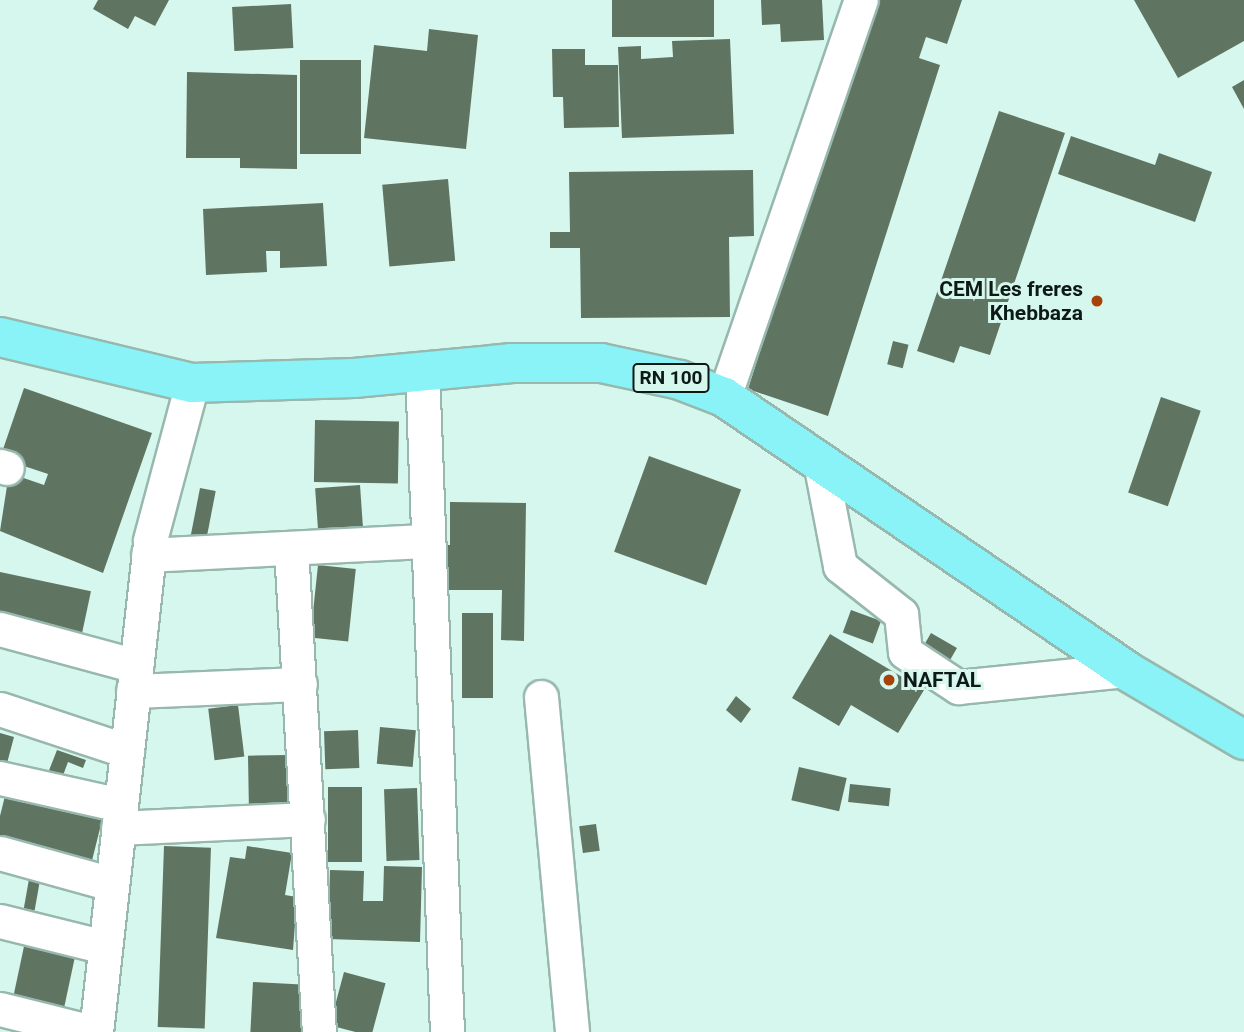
<!DOCTYPE html>
<style>
body{margin:0}
#map{position:relative;width:1244px;height:1032px;overflow:hidden;background:#d6f7ed;font-family:Roboto,sans-serif}
div>[style]{position:absolute}
[style*='--x']{left:calc(var(--x)*1px);top:calc(var(--y)*1px);width:calc(var(--w)*1px);rotate:calc(var(--a)*1deg)}
.building>*{inset:0;background:#607462;transform-origin:0 0}
.roads{filter:drop-shadow(2px 0 #98b8ae) drop-shadow(-2px 0 #98b8ae) drop-shadow(0 2px #98b8ae) drop-shadow(0 -2px #98b8ae)}
.minor>*{height:33px;margin:-16.5px;padding:0 16.5px;transform-origin:16.5px;border-radius:16.5px;background:#fff}
.major>*{height:38px;margin:-19px;padding:0 19px;transform-origin:19px;border-radius:19px;background:#89f3f8}
.dots>*{width:19px;height:19px;translate:-50% -50%;box-sizing:border-box;border:4px solid #d6f7ed;border-radius:50%}
span{translate:-50% -50%;white-space:nowrap;text-align:center;line-height:1.15;-webkit-text-stroke:6px #d6f7ed;paint-order:stroke}
.shield-label span{padding:2px 5px;background:#d6f7ed;border:2px solid;border-radius:5px;-webkit-text-stroke-width:0}
.shield-label{font-size:19px;color:#0d1915;font-weight:700}
.poi-label{font-size:21px;color:#0d1915;font-weight:700}
.right{translate:-100% -50%;text-align:right}
.left{translate:0 -50%;text-align:left}
</style>
<div id="map">
<div class="building">
<div style="clip-path:polygon(98px 0,169px 0,155px 26px,135px 16px,128px 29px,93px 9px)"></div>
<div style="left:612px;top:0;width:102px;height:37px"></div>
<div style="clip-path:polygon(761px 0,822px 0,824px 40px,781px 42px,780px 24px,762px 25px)"></div>
<div style="clip-path:polygon(872px 0,962px 0,947px 44px,926px 37px,919px 58px,940px 65px,828px 416px,748px 389px)"></div>
<div style="clip-path:polygon(1134px 0,1244px 0,1244px 41px,1178px 78px)"></div>
<div style="left:291px;top:4px;width:44px;height:59px;rotate:87deg"></div>
<div style="clip-path:polygon(429px 29px,478px 35px,466px 149px,364px 138px,374px 45px,427px 51px)"></div>
<div style="clip-path:polygon(730px 39px,734px 134px,622px 138px,618px 47px,641px 46px,641px 59px,673px 57px,672px 41px)"></div>
<div style="clip-path:polygon(552px 49px,585px 49px,585px 65px,618px 65px,619px 127px,564px 128px,563px 97px,553px 97px)"></div>
<div style="left:300px;top:60px;width:61px;height:94px"></div>
<div style="clip-path:polygon(187px 72px,297px 75px,297px 169px,240px 168px,240px 158px,186px 158px)"></div>
<div style="clip-path:polygon(1244px 80px,1244px 109px,1232px 87px)"></div>
<div style="clip-path:polygon(999px 111px,1065px 133px,990px 355px,960px 346px,954px 363px,917px 351px)"></div>
<div style="clip-path:polygon(1071px 136px,1155px 165px,1159px 153px,1212px 172px,1195px 222px,1058px 174px)"></div>
<div style="clip-path:polygon(753px 170px,754px 236px,729px 237px,730px 317px,581px 318px,580px 248px,550px 248px,550px 232px,570px 232px,569px 172px)"></div>
<div style="left:448px;top:179px;width:82px;height:66px;rotate:85deg"></div>
<div style="clip-path:polygon(323px 203px,327px 266px,280px 268px,280px 251px,266px 251px,267px 272px,206px 275px,203px 209px)"></div>
<div style="left:893px;top:341px;width:16px;height:24px;rotate:14deg"></div>
<div style="clip-path:polygon(24px 388px,152px 433px,103px 573px,0 531px,9px 473px,44px 485px,48px 474px,0 458px)"></div>
<div style="left:1161px;top:397px;width:42px;height:101px;rotate:19deg"></div>
<div style="left:315px;top:420px;width:84px;height:62px;rotate:1deg"></div>
<div style="left:649px;top:456px;width:98px;height:102px;rotate:20deg"></div>
<div style="left:360px;top:485px;width:47px;height:45px;rotate:86deg"></div>
<div style="left:200px;top:488px;width:16px;height:50px;rotate:11deg"></div>
<div style="clip-path:polygon(450px 502px,526px 503px,524px 641px,501px 640px,502px 590px,436px 590px,436px 545px,450px 545px)"></div>
<div style="left:318px;top:565px;width:38px;height:73px;rotate:6deg"></div>
<div style="left:0;top:572px;width:93px;height:46px;rotate:12deg"></div>
<div style="left:851px;top:610px;width:32px;height:24px;rotate:20deg"></div>
<div style="left:462px;top:613px;width:31px;height:85px"></div>
<div style="left:931px;top:633px;width:30px;height:26px;rotate:30deg"></div>
<div style="clip-path:polygon(830px 634px,924px 690px,898px 733px,851px 705px,839px 726px,792px 698px)"></div>
<div style="clip-path:polygon(736px 696px,751px 709px,741px 723px,726px 710px)"></div>
<div style="left:238px;top:705px;width:52px;height:30px;rotate:83deg"></div>
<div style="left:380px;top:727px;width:36px;height:37px;rotate:5deg"></div>
<div style="left:358px;top:730px;width:38px;height:34px;rotate:88deg"></div>
<div style="clip-path:polygon(0 733px,14px 737px,6px 767px,0 765px)"></div>
<div style="clip-path:polygon(57px 750px,86px 760px,83px 768px,68px 762px,62px 778px,48px 773px)"></div>
<div style="left:289px;top:755px;width:64px;height:41px;rotate:89deg"></div>
<div style="left:799px;top:767px;width:49px;height:34px;rotate:13deg"></div>
<div style="left:8px;top:784px;width:100px;height:67px;rotate:14deg"></div>
<div style="left:850px;top:784px;width:41px;height:18px;rotate:6deg"></div>
<div style="left:328px;top:787px;width:34px;height:75px"></div>
<div style="left:417px;top:788px;width:72px;height:33px;rotate:88deg"></div>
<div style="left:596px;top:824px;width:27px;height:17px;rotate:82deg"></div>
<div style="left:164px;top:846px;width:47px;height:181px;rotate:2deg"></div>
<div style="clip-path:polygon(247px 846px,292px 853px,285px 895px,297px 897px,293px 950px,216px 938px,230px 857px,245px 859px)"></div>
<div style="clip-path:polygon(384px 866px,422px 867px,420px 942px,328px 939px,330px 870px,364px 871px,363px 901px,383px 901px)"></div>
<div style="left:29px;top:879px;width:11px;height:30px;rotate:10deg"></div>
<div style="left:26px;top:937px;width:52px;height:70px;rotate:12deg"></div>
<div style="left:344px;top:972px;width:43px;height:55px;rotate:15deg"></div>
<div style="left:253px;top:982px;width:53px;height:50px;rotate:3deg"></div>
</div>
<div class="roads">
<div class="minor">
<div style="--x:422;--y:370;--w:662;--a:87.84"></div>
<div style="--x:724;--y:397;--w:420;--a:-71"></div>
<div style="--x:0;--y:466;--w:7;--a:16"></div>
<div style="--x:821;--y:467;--w:101;--a:79.1"></div>
<div style="--x:840;--y:566;--w:78;--a:38.2"></div>
<div style="--x:901;--y:614;--w:38;--a:84"></div>
<div style="--x:905;--y:652;--w:64;--a:33.4"></div>
<div style="--x:958;--y:687;--w:168;--a:-5.8"></div>
<div style="--x:291;--y:548;--w:485;--a:86.7"></div>
<div style="--x:148;--y:555;--w:280;--a:-2.9"></div>
<div style="--x:0;--y:629;--w:141;--a:15.2"></div>
<div style="--x:133;--y:691;--w:167;--a:-2.4"></div>
<div style="--x:541;--y:697;--w:336;--a:84.7"></div>
<div style="--x:0;--y:709;--w:134;--a:18.3"></div>
<div style="--x:0;--y:778;--w:124;--a:12.6"></div>
<div style="--x:118;--y:828;--w:190;--a:-2.7"></div>
<div style="--x:0;--y:853;--w:116;--a:15.5"></div>
<div style="--x:0;--y:921;--w:108;--a:13.9"></div>
<div style="--x:0;--y:1009;--w:95;--a:14"></div>
<div style="--x:96;--y:1032;--w:495;--a:-83.7"></div>
<div style="--x:150;--y:540;--w:163;--a:-75"></div>
</div>
<div class="major">
<div style="--x:0;--y:337;--w:197;--a:13.5"></div>
<div style="--x:192;--y:383;--w:162;--a:-1.8"></div>
<div style="--x:354;--y:378;--w:159;--a:-5.4"></div>
<div style="--x:512;--y:363;--w:89;--a:0"></div>
<div style="--x:601;--y:363;--w:81;--a:12.1"></div>
<div style="--x:680;--y:380;--w:47;--a:21.1"></div>
<div style="--x:724;--y:397;--w:485;--a:34.2"></div>
<div style="--x:1125;--y:670;--w:138;--a:30.5"></div>
</div>
</div>
<div class="dots">
<div style="left:1097px;top:301px;background:#a64309"></div>
<div style="left:889px;top:680px;background:#a64309"></div>
</div>
<div class="shield-label">
<span style="left:671px;top:378px">RN 100</span>
</div>
<div class="poi-label">
<span class="right" style="left:1083px;top:301px">CEM Les freres<br>Khebbaza</span>
<span class="left" style="left:903px;top:680px">NAFTAL</span>
</div>
</div>
